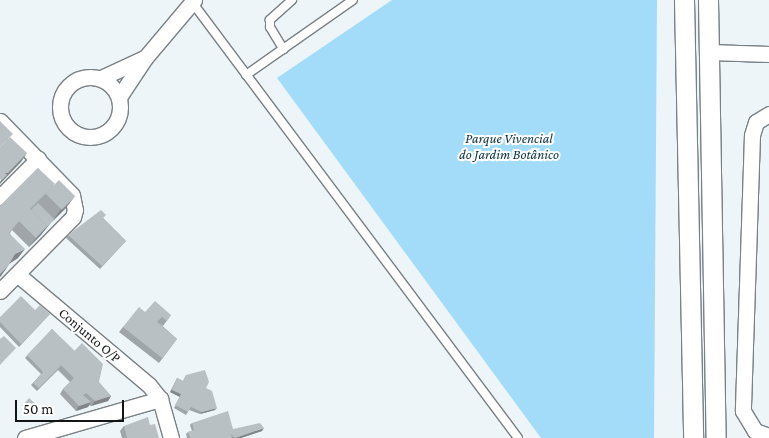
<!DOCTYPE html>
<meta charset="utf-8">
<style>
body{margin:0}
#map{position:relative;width:769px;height:438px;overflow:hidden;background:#edf5f9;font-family:"Crimson Pro",serif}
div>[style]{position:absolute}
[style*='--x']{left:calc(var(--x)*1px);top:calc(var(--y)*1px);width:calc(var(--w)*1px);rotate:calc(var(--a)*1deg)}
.green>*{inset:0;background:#a2dcf9}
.roads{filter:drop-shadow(1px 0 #7a8185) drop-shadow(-1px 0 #7a8185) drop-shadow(0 1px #7a8185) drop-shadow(0 -1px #7a8185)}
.service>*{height:8px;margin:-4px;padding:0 4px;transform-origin:4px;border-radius:4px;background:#fff}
.minor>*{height:15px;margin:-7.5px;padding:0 7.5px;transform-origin:7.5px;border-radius:7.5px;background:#fff}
.minor>.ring{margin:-7.5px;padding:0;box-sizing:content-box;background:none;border:15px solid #fff;border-radius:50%}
.tertiary>*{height:19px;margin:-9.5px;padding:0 9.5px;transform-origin:9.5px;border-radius:9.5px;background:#fff}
.wall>*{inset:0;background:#9fa5a9}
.shaded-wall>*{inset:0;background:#828689}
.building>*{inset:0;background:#b9c0c4;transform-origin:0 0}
span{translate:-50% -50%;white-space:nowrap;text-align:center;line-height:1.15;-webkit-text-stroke:4px #fff;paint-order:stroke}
.park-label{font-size:14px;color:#083141;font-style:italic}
.street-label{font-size:14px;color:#131517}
.scale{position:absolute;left:15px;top:400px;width:109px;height:22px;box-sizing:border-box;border:2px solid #131517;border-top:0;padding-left:6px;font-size:15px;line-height:18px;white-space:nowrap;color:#131517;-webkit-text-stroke:4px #fff;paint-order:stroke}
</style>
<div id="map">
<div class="green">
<div style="clip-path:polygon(392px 0,657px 0,654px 438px,541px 438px,277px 78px)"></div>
</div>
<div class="roads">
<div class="service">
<div style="--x:292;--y:0;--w:30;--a:138"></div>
<div style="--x:270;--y:20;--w:7;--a:90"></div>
<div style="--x:270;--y:27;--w:26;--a:59"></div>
<div style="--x:283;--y:49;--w:85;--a:-35"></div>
<div style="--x:192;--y:2;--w:544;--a:53.21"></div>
<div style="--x:246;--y:75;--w:45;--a:-35.1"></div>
</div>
<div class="minor">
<div style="--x:709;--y:52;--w:60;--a:1.9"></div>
<div class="ring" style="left:60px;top:77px;width:45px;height:45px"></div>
<div style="--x:101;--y:78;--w:47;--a:-24.9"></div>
<div style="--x:119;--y:97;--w:47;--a:-56.3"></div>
<div style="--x:145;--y:58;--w:76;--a:-49.8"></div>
<div style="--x:769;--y:114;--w:15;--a:148"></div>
<div style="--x:756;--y:122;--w:14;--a:107"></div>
<div style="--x:752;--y:135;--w:276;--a:91.9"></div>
<div style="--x:743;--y:411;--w:23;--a:59"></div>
<div style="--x:755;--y:431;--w:15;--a:20"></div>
<div style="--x:0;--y:121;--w:103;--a:45.8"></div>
<div style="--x:72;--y:195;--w:15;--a:79"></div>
<div style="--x:75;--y:210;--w:7;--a:106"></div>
<div style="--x:73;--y:217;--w:104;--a:134.6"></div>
<div style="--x:0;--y:197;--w:54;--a:-45"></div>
<div style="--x:17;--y:274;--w:172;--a:40.1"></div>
<div style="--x:149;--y:385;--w:18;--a:52"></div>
<div style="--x:160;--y:399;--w:41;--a:74.2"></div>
<div style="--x:25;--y:438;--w:141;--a:-16.1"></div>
</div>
<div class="tertiary">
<div style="--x:684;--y:0;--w:438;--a:88.8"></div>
<div style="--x:708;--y:0;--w:438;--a:89"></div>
</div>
</div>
<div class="wall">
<div style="clip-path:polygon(38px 168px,66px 208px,47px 226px,41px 235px,29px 247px,12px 230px,10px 233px,18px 258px,10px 263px,0 277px,0 206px)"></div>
<div style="clip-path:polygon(104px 218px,104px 219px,126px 241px,100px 269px,66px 238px,68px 235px)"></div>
<div style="clip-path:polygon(35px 310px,50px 314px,19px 347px,0 327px,0 317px)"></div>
<div style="clip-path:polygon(145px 312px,171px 315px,163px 326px,158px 322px,177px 339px,159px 363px,119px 332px,123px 327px)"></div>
<div style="clip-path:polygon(52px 329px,111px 396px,108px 401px,91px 406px,89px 405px,88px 407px,76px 411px,60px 394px,63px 389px,70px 382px,58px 370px,37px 391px,31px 385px,41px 374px,25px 358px)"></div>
<div style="clip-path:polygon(186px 375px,206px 388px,215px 410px,200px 414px,189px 410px,186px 415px,174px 408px,180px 397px,170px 392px,177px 378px,183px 381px)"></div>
<div style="clip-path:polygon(24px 404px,39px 407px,32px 415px,22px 406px)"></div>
<div style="clip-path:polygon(192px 423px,233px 429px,262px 431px,241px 438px,187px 438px,186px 434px,188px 432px,192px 431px,190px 425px)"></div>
<div style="clip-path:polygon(124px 426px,159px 438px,122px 438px,120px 431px)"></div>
</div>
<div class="shaded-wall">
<div style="clip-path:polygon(27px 153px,21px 162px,0 184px,0 182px,5px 173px)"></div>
<div style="clip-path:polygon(75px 196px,66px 208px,52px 222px,61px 209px)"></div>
<div style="clip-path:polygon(54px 219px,41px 235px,29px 247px,36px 238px)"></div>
<div style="clip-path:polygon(25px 249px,18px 258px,9px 264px,15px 254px)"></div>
<div style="clip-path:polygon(8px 266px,1px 276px,0 277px,0 274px)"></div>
<div style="clip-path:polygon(172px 390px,181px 394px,180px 397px,170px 392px)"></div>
<div style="clip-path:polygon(111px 396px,108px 401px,91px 406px,95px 401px)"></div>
<div style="clip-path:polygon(91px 402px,88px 407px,76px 411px,79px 406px)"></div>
<div style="clip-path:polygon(217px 408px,215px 410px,200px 414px,202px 412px)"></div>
<div style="clip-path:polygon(264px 428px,262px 431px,241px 438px,235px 438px)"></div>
</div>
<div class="building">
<div style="clip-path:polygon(0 121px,13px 134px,0 147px)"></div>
<div style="clip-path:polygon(10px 137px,27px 153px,8px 173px,5px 173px,7px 175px,2px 180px,0 179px,0 147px)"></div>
<div style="clip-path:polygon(38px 168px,55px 184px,30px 209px,47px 226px,36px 238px,19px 221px,9px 233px,25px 249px,15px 254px,8px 266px,0 274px,0 206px)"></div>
<div style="left:59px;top:180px;width:23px;height:19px;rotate:45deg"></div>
<div style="left:38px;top:203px;width:23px;height:10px;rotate:45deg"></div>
<div style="clip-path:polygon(101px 210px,106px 215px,103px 218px,126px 241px,102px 266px,68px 235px)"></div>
<div style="clip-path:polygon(21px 296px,35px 310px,40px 305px,50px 314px,21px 344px,0 322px,0 317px)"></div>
<div style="clip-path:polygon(155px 301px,171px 315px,167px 321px,162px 317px,157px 322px,177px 339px,162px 358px,123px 327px,139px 307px,145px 312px)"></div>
<div style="clip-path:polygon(52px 329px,75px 351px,39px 388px,33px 383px,43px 372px,27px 355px)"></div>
<div style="clip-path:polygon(4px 336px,16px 348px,0 365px,0 339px)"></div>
<div style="clip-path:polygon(82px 343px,103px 364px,99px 382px,111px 396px,95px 401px,86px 393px,83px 395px,91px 402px,79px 406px,63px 389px,74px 378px,61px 365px)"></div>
<div style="clip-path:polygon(205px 370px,209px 382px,206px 388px,212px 391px,217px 408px,202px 412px,191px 407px,188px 412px,175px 405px,181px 394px,172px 390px,177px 378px,183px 381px,186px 375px)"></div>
<div style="clip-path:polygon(29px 398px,39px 407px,34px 412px,24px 404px)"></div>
<div style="clip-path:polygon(228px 411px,233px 429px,260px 423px,264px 428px,235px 438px,231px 434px,232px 438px,190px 438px,188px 432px,194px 430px,192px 423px)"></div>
<div style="clip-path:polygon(148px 417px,150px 425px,155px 424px,159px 438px,127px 438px,124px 426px)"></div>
</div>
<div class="park-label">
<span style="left:509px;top:146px">Parque Vivencial<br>do Jardim Botânico</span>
</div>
<div class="street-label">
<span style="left:90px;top:335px;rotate:40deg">Conjunto O/P</span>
</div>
<div class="scale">50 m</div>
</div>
